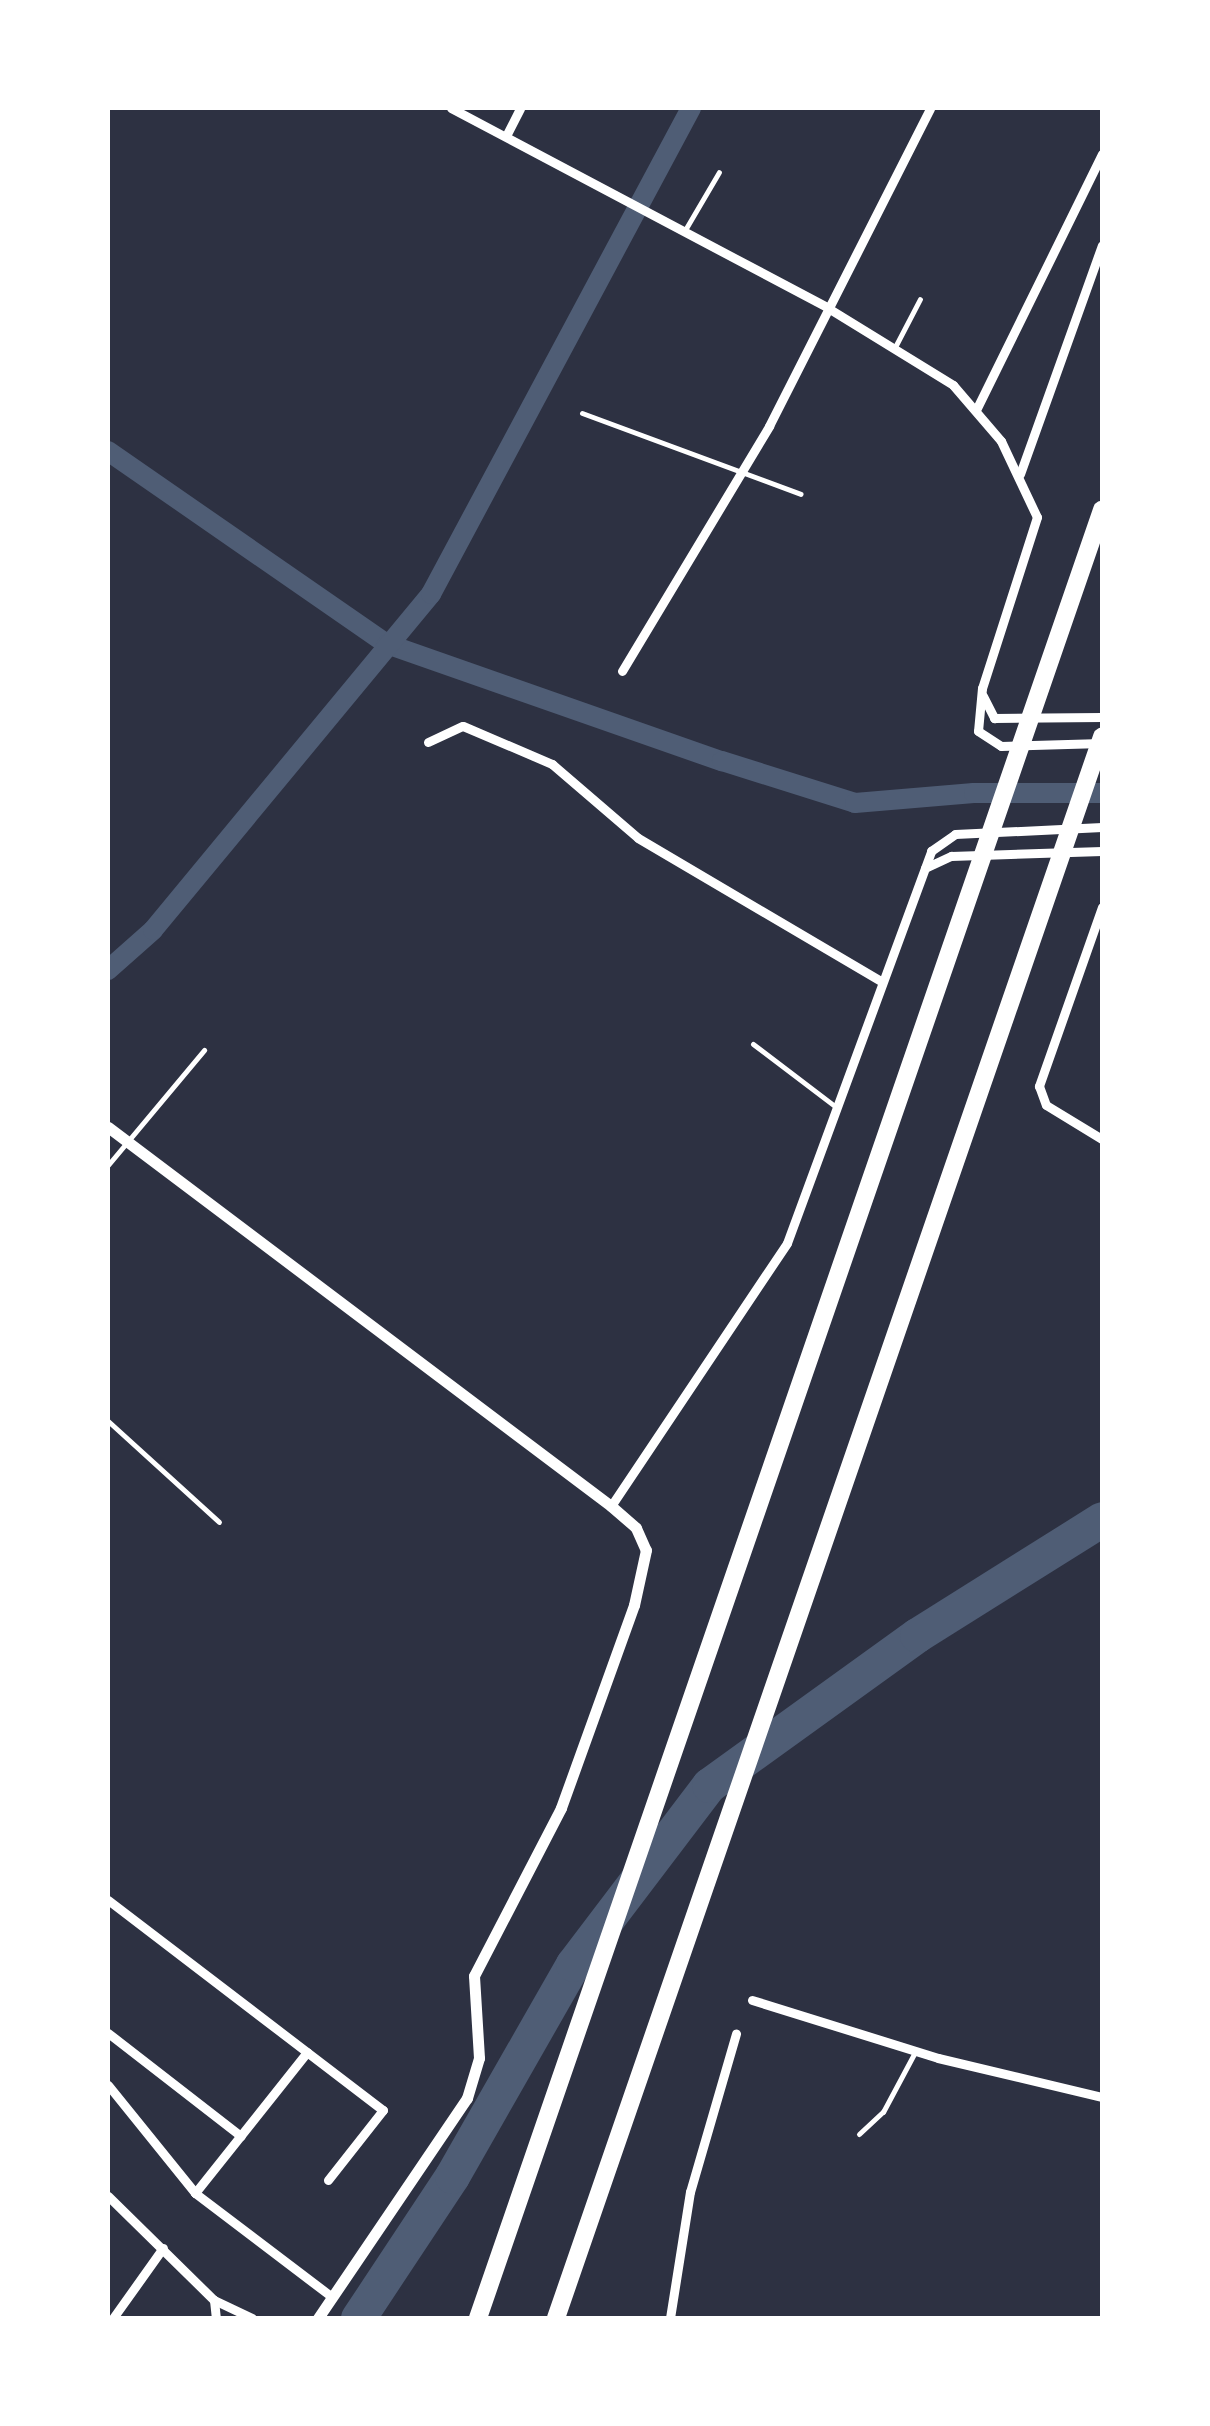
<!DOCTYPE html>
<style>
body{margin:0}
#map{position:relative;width:1210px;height:2426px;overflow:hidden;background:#2d3142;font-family:"PT Sans Narrow",sans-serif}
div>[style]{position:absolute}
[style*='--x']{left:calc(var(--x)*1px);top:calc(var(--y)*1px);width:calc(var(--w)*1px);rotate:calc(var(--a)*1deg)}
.canal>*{height:20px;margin:-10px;padding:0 10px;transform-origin:10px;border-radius:10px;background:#4f5d75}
.river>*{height:35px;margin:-17.5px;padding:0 17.5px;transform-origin:17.5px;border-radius:17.5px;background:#4f5d75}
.service>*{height:5px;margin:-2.5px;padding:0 2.5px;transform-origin:2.5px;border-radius:2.5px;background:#fff}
.minor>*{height:9px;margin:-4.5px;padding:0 4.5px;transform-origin:4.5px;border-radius:4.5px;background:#fff}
.tertiary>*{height:11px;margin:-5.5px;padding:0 5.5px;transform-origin:5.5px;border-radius:5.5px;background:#fff}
.motorway>*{height:18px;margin:-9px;padding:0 9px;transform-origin:9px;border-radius:9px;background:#fff}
span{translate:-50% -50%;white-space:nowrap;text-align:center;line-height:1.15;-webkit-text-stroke:10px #fff;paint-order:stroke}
.frame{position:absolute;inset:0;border:110px solid #fff;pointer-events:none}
</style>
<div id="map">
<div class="canal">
<div style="--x:108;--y:451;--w:339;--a:34.7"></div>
<div style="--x:387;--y:644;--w:355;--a:19.3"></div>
<div style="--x:722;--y:761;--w:139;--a:17.5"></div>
<div style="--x:855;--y:803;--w:119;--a:-4.8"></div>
<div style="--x:974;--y:793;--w:128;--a:0"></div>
<div style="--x:108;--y:970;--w:60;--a:-41.6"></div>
<div style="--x:153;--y:930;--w:436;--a:-50.4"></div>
<div style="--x:431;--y:594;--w:551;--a:-61.85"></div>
</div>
<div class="river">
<div style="--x:358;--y:2318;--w:170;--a:-56.5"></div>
<div style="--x:452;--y:2176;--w:244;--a:-60.3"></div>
<div style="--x:573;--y:1964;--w:225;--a:-52.8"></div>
<div style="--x:709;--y:1785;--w:256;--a:-35.8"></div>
<div style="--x:917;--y:1635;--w:218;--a:-32.1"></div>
</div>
<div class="service">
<div style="--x:685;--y:230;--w:67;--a:-59.6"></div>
<div style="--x:895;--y:347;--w:54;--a:-62.5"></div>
<div style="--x:582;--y:413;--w:233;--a:20.3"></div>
<div style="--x:753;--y:1044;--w:104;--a:37.2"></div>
<div style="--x:108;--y:1165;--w:150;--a:-50.1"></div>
<div style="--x:108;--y:1421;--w:150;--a:42.3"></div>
<div style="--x:859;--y:2134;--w:33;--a:-43"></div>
<div style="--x:883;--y:2112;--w:68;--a:-61.9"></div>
</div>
<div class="minor">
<div style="--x:451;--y:108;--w:427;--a:27.9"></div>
<div style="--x:828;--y:308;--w:147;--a:31.6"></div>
<div style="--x:953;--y:385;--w:74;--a:49.4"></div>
<div style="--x:1001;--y:441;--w:84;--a:64.7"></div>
<div style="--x:1037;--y:517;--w:180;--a:107.8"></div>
<div style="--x:982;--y:688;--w:43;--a:95.3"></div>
<div style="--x:978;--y:731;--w:27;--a:33"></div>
<div style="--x:1001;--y:746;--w:101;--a:-1.7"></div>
<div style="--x:506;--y:136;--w:31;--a:-63"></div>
<div style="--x:977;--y:408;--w:283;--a:-63.8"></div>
<div style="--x:1020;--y:474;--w:243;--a:-70.3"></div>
<div style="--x:622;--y:671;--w:286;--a:-59"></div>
<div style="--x:769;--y:426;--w:356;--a:-63.1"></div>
<div style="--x:983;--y:696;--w:25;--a:63"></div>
<div style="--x:994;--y:718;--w:108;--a:-0.5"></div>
<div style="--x:428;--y:742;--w:38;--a:-25"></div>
<div style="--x:463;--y:726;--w:97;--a:23.1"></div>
<div style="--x:552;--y:764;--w:113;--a:40.7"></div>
<div style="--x:638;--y:838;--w:282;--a:30.5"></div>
<div style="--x:925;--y:868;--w:29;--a:-25"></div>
<div style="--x:951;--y:856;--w:151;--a:-1.9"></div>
<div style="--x:1102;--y:907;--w:190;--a:109.4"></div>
<div style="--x:1039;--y:1086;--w:20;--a:70"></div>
<div style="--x:1046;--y:1105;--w:66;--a:31.3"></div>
<div style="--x:611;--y:1506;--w:316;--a:-56.2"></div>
<div style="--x:787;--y:1243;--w:418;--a:-69.8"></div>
<div style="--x:931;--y:851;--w:29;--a:-35"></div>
<div style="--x:955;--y:834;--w:147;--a:-2.7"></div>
<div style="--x:108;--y:1900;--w:346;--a:37.4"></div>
<div style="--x:383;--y:2110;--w:89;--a:128.2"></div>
<div style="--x:752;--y:2000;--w:195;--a:17.3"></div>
<div style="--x:938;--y:2058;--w:169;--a:13.4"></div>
<div style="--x:108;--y:2033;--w:168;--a:37.8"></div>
<div style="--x:108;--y:2085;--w:139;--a:51.1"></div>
<div style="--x:195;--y:2193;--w:172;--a:37.2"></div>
<div style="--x:195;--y:2193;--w:180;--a:-51.5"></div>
<div style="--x:108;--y:2196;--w:148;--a:44.5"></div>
<div style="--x:214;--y:2300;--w:42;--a:25.3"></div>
<div style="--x:214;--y:2300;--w:18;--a:84"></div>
<div style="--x:113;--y:2318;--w:86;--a:-54.5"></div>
<div style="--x:670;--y:2318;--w:128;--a:-81"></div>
<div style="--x:690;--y:2192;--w:165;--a:-73.8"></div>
</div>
<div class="tertiary">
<div style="--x:108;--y:1127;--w:630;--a:37"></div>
<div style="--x:611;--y:1506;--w:33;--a:41"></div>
<div style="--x:636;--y:1528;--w:24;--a:66"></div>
<div style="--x:646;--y:1550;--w:56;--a:102.3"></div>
<div style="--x:634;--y:1605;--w:216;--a:109.8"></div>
<div style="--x:561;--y:1808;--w:189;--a:117.4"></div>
<div style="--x:474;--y:1976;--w:82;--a:86.5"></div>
<div style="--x:479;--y:2058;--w:42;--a:106.7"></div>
<div style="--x:467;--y:2098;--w:266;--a:124.1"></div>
</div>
<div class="motorway">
<div style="--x:478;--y:2318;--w:1913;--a:-70.96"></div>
<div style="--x:556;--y:2318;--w:1673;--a:-70.95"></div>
</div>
<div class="frame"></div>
</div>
